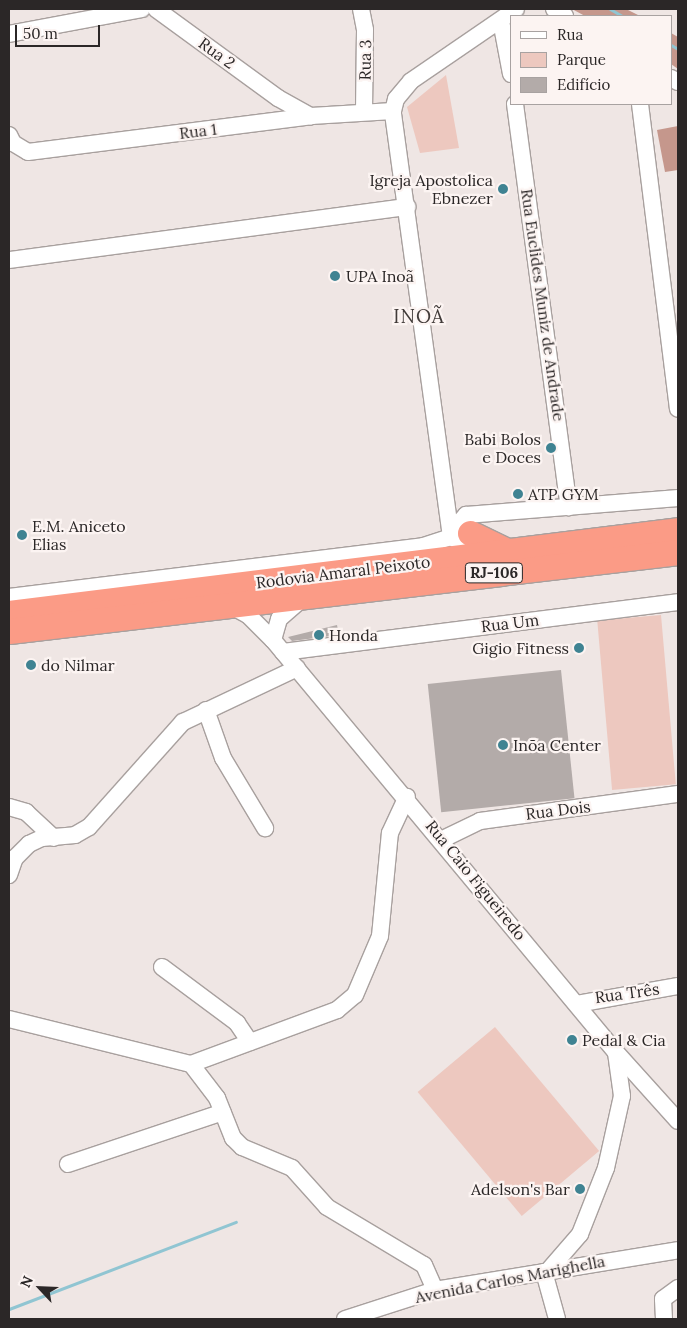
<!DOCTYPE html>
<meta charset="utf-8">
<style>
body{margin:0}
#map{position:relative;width:687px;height:1328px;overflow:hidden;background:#efe6e4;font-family:Lora,serif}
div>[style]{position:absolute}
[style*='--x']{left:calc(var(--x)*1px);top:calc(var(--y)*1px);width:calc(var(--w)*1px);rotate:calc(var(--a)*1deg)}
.green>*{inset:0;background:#edc8bf;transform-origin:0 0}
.forest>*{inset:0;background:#c5978c}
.stream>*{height:3px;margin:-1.5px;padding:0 1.5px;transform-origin:1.5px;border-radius:1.5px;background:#90c5d2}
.building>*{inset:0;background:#b3aba9;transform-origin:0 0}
.roads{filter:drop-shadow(1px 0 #a8a09e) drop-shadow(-1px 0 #a8a09e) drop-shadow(0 1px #a8a09e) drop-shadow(0 -1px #a8a09e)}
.minor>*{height:16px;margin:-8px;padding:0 8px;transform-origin:8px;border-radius:8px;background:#fff}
.highway>*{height:25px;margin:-12.5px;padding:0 12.5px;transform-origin:12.5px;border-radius:12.5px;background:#fb9b86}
.dots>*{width:14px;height:14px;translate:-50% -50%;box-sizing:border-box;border:2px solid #fcf4f2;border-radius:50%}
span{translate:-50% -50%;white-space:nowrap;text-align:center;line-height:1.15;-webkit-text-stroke:4.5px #fcf4f2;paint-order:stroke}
.shield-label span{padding:1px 4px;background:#fcf4f2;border:1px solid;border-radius:4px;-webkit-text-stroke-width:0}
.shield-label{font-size:15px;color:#2b2727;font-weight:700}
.street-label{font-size:16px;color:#2b2727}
.poi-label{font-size:16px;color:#2b2727}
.right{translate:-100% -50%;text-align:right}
.left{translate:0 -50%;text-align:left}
.quarter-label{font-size:19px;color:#413b39;letter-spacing:1px}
.frame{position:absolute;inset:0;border:10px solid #2b2727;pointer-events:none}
.legend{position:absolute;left:510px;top:15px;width:162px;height:90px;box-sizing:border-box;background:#fcf4f2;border:1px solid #a8a2a1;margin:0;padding:6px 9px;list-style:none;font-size:15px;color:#2b2727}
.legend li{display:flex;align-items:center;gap:10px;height:25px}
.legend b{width:25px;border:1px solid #a8a2a1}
.north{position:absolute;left:15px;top:1263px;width:50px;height:50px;-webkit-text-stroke:4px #fcf4f2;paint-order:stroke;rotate:295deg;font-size:14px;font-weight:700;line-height:20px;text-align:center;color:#2b2727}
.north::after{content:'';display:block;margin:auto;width:18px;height:22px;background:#2b2727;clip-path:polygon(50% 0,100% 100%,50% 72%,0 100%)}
.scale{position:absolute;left:15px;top:25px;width:85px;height:22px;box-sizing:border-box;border:2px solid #2b2727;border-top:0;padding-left:6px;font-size:15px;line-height:18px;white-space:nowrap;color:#2b2727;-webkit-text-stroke:4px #fcf4f2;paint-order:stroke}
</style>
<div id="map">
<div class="green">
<div style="clip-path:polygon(446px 75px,459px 148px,420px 153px,407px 107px)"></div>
<div style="left:661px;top:615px;width:170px;height:64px;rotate:85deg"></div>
<div style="left:495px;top:1027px;width:162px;height:101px;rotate:50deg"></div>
</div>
<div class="forest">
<div style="clip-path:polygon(572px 9px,626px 9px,640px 16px,585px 16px)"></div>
<div style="clip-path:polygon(671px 33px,678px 37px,678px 69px,671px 64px)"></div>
<div style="clip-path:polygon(678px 126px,678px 170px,665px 172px,657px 130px)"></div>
</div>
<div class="stream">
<div style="--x:610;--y:9;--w:14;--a:30"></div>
<div style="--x:671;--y:45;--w:8;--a:30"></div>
<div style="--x:9;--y:1309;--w:243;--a:-21"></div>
</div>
<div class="building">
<div style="clip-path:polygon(337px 625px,339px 635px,292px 641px,288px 637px)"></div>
<div style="left:561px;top:670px;width:129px;height:134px;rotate:84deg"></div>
</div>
<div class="roads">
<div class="minor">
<div style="--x:156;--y:9;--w:151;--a:36.1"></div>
<div style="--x:278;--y:98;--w:38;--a:29"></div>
<div style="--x:361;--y:9;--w:21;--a:79"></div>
<div style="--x:365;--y:30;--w:81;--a:90.7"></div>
<div style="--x:554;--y:9;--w:13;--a:32"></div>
<div style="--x:501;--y:21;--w:54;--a:79.3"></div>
<div style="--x:9;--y:34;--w:135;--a:-10.6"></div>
<div style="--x:671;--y:78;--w:8;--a:30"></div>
<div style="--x:515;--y:104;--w:407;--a:82.4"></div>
<div style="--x:640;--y:104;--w:307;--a:82.9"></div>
<div style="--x:9;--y:135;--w:9;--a:63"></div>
<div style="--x:13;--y:143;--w:17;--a:31"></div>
<div style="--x:28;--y:152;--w:285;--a:-7.2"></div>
<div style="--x:311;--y:116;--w:82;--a:-3.5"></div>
<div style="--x:9;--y:260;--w:402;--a:-7.6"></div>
<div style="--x:459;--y:523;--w:11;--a:-49"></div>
<div style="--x:466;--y:515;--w:213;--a:-4.6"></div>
<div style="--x:451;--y:528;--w:9;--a:-32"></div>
<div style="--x:459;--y:523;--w:8;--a:14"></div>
<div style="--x:467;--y:525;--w:12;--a:81"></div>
<div style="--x:469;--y:537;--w:9;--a:139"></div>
<div style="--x:462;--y:543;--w:13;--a:-151"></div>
<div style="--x:451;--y:537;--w:430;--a:-97.8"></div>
<div style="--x:393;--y:111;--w:12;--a:-76"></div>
<div style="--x:396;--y:99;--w:23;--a:-50"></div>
<div style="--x:411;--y:81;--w:127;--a:-34.4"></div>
<div style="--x:9;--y:597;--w:417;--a:-7"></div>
<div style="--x:423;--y:546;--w:29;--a:-18"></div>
<div style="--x:229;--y:605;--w:21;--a:28"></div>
<div style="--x:248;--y:615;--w:35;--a:45"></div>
<div style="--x:273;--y:640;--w:535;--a:50.24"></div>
<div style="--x:615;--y:1051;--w:94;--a:48"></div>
<div style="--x:273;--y:640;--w:22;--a:-74"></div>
<div style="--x:279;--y:619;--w:30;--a:-41"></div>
<div style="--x:283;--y:652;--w:398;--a:-7.2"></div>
<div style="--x:206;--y:710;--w:51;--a:70.5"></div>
<div style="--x:223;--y:758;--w:82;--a:59"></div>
<div style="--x:9;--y:807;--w:18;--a:16"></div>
<div style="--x:26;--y:812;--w:38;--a:43"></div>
<div style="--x:443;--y:839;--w:41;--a:-25.9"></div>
<div style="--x:480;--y:821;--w:200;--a:-7.8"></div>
<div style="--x:9;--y:875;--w:18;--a:-71"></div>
<div style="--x:15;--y:858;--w:20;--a:-45"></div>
<div style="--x:29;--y:844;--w:14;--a:-25"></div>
<div style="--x:42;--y:838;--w:33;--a:-5"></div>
<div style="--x:75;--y:835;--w:16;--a:-30"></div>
<div style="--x:89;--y:827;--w:141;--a:-48.2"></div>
<div style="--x:183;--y:722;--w:126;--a:-25.3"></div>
<div style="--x:162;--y:967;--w:94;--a:36.7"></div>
<div style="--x:237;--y:1023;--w:23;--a:56"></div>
<div style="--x:577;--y:1004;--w:103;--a:-10.1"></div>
<div style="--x:9;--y:1019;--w:187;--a:13.9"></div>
<div style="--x:191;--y:1064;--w:156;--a:-20.3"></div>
<div style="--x:337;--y:1010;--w:23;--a:-40"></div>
<div style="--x:355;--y:995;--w:64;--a:-67"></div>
<div style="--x:380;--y:936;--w:103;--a:-84.5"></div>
<div style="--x:390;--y:833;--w:40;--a:-65"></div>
<div style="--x:191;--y:1064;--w:43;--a:52.6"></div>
<div style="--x:217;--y:1098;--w:43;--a:68.2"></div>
<div style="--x:233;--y:1138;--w:13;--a:45"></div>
<div style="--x:242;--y:1147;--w:54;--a:22.8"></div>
<div style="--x:292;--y:1168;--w:52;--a:48.1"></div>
<div style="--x:327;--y:1207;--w:113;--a:30.9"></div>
<div style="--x:424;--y:1265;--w:27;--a:66"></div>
<div style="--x:68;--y:1164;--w:163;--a:-18.5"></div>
<div style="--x:548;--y:1271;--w:49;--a:-49.1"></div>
<div style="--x:580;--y:1234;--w:71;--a:-68.5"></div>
<div style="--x:606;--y:1168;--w:74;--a:-77.5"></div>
<div style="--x:622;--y:1096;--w:43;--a:-97.9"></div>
<div style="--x:544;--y:1272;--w:49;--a:74.5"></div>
<div style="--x:345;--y:1319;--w:95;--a:-17.9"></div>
<div style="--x:435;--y:1290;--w:246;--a:-9.3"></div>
<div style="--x:664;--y:1319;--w:20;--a:-93"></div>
<div style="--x:663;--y:1299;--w:19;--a:-36"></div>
</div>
<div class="highway">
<div style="--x:470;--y:533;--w:39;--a:26"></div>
<div style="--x:9;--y:613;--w:674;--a:-7.07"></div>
<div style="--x:9;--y:631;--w:674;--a:-6.73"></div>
</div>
</div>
<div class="dots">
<div style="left:503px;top:189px;background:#3f8392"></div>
<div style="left:335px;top:276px;background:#3f8392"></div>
<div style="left:551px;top:448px;background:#3f8392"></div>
<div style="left:518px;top:494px;background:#3f8392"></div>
<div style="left:22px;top:535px;background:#3f8392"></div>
<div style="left:319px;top:635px;background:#3f8392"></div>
<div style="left:579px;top:648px;background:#3f8392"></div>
<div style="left:31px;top:665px;background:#3f8392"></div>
<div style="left:503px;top:745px;background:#3f8392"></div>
<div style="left:572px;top:1040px;background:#3f8392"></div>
<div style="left:580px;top:1189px;background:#3f8392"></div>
</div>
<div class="shield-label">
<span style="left:494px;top:573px">RJ-106</span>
</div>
<div class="street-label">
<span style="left:217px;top:53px;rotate:36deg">Rua 2</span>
<span style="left:365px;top:60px;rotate:-89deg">Rua 3</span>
<span style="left:198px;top:131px;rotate:-7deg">Rua 1</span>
<span style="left:543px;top:305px;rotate:82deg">Rua Euclides Muniz de Andrade</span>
<span style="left:343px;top:572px;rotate:-7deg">Rodovia Amaral Peixoto</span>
<span style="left:510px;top:623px;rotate:-7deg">Rua Um</span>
<span style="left:558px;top:810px;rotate:-7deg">Rua Dois</span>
<span style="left:476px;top:880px;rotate:51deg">Rua Caio Figueiredo</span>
<span style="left:627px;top:993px;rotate:-8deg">Rua Três</span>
<span style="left:510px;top:1279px;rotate:-11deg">Avenida Carlos Marighella</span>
</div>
<div class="poi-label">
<span class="right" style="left:493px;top:189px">Igreja Apostolica<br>Ebnezer</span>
<span class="left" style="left:346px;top:276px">UPA Inoã</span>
<span class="right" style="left:541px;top:448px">Babi Bolos<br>e Doces</span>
<span class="left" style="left:528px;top:494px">ATP GYM</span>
<span class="left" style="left:32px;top:535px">E.M. Aniceto<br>Elias</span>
<span class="left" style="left:329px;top:635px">Honda</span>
<span class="right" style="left:569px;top:648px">Gigio Fitness</span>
<span class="left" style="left:41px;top:665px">do Nilmar</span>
<span class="left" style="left:513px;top:745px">Inõa Center</span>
<span class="left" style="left:582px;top:1040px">Pedal &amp; Cia</span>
<span class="right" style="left:570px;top:1189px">Adelson's Bar</span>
</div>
<div class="quarter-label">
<span style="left:419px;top:317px">INOÃ</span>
</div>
<div class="frame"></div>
<ul class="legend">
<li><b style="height:6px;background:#fff"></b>Rua</li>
<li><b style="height:14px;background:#edc8bf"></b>Parque</li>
<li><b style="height:14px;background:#b3aba9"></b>Edifício</li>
</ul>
<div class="north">N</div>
<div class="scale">50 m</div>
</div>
